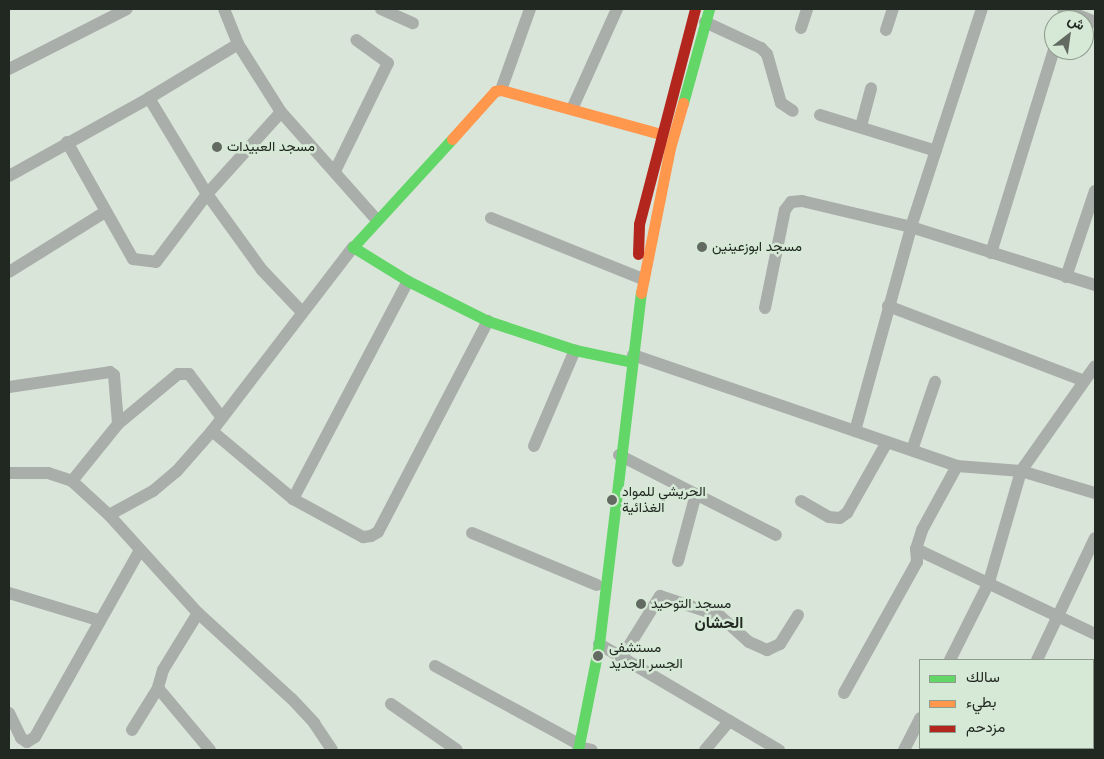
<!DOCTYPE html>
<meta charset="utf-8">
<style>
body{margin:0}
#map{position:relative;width:1104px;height:759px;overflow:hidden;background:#dae5da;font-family:"Nunito Sans",Vazirmatn,sans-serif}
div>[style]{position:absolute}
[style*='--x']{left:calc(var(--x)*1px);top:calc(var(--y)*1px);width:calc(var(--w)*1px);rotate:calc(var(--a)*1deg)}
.street>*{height:12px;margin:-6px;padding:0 6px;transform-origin:6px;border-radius:6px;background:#aaaeaa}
.fast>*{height:11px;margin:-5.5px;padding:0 5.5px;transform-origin:5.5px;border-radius:5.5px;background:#63d668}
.slow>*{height:11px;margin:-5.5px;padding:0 5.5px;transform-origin:5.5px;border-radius:5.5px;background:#ff974d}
.jam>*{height:11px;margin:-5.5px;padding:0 5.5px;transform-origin:5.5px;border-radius:5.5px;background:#b3261e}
.dots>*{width:14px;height:14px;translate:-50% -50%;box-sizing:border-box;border:2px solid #d6e9d6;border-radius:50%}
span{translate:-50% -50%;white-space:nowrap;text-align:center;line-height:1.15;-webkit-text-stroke:5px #d6e9d6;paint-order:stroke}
.poi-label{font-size:14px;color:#212821}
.left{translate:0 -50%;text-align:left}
.quarter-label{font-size:16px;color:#212821;font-weight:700}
.frame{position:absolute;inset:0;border:10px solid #212821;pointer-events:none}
.legend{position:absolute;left:919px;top:659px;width:175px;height:90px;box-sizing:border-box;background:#d6e9d6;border:1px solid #8e9c8e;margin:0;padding:6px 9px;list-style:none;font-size:15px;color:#212821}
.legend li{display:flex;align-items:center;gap:10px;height:25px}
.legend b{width:25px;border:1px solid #8e9c8e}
.north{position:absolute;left:1044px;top:10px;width:50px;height:50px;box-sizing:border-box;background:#d6e9d6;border:1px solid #8e9c8e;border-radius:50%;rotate:30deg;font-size:14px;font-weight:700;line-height:20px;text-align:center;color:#212821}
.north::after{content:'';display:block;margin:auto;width:18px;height:22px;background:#626a62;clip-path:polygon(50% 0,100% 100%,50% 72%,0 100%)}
</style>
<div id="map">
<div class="street">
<div style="--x:224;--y:9;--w:38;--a:68"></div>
<div style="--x:238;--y:44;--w:80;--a:57.7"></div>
<div style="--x:281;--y:112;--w:144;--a:48.4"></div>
<div style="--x:381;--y:9;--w:35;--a:24"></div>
<div style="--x:1063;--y:9;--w:35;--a:22"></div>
<div style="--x:705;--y:22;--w:62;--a:24.9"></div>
<div style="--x:761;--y:48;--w:8;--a:45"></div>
<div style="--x:767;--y:54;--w:51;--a:74.1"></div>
<div style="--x:781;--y:103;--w:14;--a:34"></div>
<div style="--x:801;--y:28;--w:20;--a:-72"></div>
<div style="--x:886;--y:30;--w:22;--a:-72"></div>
<div style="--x:9;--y:69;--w:132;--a:-27"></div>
<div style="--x:501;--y:90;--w:86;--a:-70.3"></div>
<div style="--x:149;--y:98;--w:112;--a:58.9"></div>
<div style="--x:207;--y:194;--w:94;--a:54.1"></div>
<div style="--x:262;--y:270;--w:58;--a:46.4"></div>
<div style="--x:572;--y:109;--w:110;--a:-65.8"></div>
<div style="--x:820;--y:115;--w:121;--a:17.2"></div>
<div style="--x:861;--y:126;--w:39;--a:-75"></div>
<div style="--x:67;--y:142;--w:134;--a:60.6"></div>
<div style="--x:133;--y:259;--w:23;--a:7"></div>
<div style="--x:156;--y:262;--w:85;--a:-53.1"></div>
<div style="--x:207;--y:194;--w:110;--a:-47.9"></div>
<div style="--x:335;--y:171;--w:120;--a:-63.9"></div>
<div style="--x:388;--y:63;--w:39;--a:-144"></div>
<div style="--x:9;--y:176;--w:160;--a:-29.1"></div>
<div style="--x:149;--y:98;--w:104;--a:-31.2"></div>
<div style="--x:491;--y:218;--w:164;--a:21.9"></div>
<div style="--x:991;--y:253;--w:213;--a:-72.8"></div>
<div style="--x:9;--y:272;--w:113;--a:-32"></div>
<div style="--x:1066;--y:277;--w:91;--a:-71.4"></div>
<div style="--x:888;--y:306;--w:210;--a:20.9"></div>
<div style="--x:765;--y:308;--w:100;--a:-78.5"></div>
<div style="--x:785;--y:210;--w:10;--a:-53"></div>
<div style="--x:791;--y:202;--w:11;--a:-5"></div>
<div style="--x:802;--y:201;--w:112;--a:13.4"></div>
<div style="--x:911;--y:227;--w:193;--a:17.5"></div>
<div style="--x:633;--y:355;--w:342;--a:18.9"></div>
<div style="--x:957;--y:466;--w:64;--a:4.5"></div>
<div style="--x:1021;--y:471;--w:77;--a:16.6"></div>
<div style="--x:9;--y:387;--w:102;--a:-8.4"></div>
<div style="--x:110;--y:372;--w:5;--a:37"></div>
<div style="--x:114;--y:375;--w:49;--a:85.3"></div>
<div style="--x:212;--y:431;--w:106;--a:40"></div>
<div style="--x:293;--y:499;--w:80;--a:28.5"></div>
<div style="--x:363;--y:537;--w:8;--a:-7"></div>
<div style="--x:371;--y:536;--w:8;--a:-30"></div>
<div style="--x:378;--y:532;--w:238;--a:-62.5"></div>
<div style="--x:855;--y:431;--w:212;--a:-74.6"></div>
<div style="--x:911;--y:227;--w:229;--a:-72"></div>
<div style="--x:534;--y:446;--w:104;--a:-66.9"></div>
<div style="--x:912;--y:450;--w:72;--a:-71.3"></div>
<div style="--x:619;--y:455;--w:176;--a:27"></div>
<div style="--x:9;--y:473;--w:39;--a:0"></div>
<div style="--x:48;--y:473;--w:25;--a:18"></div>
<div style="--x:72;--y:481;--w:50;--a:42.6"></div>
<div style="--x:109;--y:515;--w:132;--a:47.8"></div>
<div style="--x:198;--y:613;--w:127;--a:42.5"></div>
<div style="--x:292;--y:699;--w:33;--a:47"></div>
<div style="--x:314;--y:723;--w:32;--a:56"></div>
<div style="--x:72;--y:481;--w:73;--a:-51.1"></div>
<div style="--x:118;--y:424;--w:78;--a:-39.8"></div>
<div style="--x:178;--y:374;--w:11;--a:0"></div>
<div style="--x:189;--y:374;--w:55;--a:53.1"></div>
<div style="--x:293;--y:499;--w:246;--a:-62.2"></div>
<div style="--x:801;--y:501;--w:32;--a:30"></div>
<div style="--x:829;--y:517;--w:11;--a:5"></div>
<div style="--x:840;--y:518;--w:9;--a:-36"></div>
<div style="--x:847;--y:513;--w:81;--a:-60.6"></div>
<div style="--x:109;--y:515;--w:50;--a:-28.6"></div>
<div style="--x:153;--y:491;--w:30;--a:-40"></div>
<div style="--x:176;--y:472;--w:55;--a:-48.7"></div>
<div style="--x:212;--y:431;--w:232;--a:-52.5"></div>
<div style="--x:472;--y:533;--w:135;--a:22.6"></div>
<div style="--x:916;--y:549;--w:198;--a:25.4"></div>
<div style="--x:678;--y:561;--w:69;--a:-75"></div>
<div style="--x:9;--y:593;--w:93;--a:16.9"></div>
<div style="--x:198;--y:613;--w:67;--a:121.6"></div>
<div style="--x:163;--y:670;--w:19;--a:106"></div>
<div style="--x:158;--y:688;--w:81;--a:50"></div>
<div style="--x:599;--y:644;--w:209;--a:30.5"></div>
<div style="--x:622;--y:657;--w:72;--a:-58.1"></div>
<div style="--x:660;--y:596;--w:63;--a:18.4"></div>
<div style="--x:720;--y:616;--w:39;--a:42"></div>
<div style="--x:749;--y:642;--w:20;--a:24"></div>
<div style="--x:767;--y:650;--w:14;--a:-25"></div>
<div style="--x:780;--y:644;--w:34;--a:-58"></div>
<div style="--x:950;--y:660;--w:87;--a:-63.4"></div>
<div style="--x:989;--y:582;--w:116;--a:-73.9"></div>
<div style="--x:1021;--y:471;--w:128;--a:-54.8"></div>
<div style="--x:1037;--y:660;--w:135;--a:-64.6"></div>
<div style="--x:435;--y:666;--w:159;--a:28.5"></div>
<div style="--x:844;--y:693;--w:150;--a:-60.9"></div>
<div style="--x:917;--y:562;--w:13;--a:-94"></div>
<div style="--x:916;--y:549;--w:20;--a:-72"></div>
<div style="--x:922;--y:530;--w:73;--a:-61.3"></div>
<div style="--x:1093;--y:702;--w:2;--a:27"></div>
<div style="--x:391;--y:704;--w:80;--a:34.9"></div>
<div style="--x:9;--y:713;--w:28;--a:64"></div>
<div style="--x:21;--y:738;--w:7;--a:34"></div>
<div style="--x:27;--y:742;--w:9;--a:-32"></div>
<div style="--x:35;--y:737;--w:214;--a:-60.7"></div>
<div style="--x:132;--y:730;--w:49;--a:-58.2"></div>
<div style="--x:578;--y:747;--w:14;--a:12"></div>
<div style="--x:705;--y:750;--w:38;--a:-50"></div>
<div style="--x:904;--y:750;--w:36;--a:-63"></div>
<div style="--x:990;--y:750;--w:2;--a:-63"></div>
<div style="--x:1046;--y:750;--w:2;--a:-63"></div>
</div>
<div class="fast">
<div style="--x:683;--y:103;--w:98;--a:-74.5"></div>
<div style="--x:452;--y:139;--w:147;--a:132.5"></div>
<div style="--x:353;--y:247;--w:65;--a:31.7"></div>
<div style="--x:408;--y:281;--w:89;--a:26.6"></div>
<div style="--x:488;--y:321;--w:92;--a:18.4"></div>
<div style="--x:575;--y:350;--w:53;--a:11.9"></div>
<div style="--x:578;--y:750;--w:108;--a:-78.8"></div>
<div style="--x:599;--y:644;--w:354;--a:-83.2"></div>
</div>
<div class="slow">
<div style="--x:452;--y:139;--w:64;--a:-48.1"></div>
<div style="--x:495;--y:91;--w:6;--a:-9"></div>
<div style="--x:501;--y:90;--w:166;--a:15.4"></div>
<div style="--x:641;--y:293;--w:148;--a:-78.7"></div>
<div style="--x:670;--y:148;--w:47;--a:-73.9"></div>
</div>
<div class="jam">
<div style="--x:638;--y:254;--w:30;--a:-88"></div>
<div style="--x:639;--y:224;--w:222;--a:-75.4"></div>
</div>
<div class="dots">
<div style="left:217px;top:147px;background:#626a62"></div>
<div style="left:702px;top:247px;background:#626a62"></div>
<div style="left:612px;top:500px;background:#626a62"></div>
<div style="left:641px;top:604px;background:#626a62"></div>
<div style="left:598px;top:656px;background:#626a62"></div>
</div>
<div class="poi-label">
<span class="left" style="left:227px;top:147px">مسجد العبيدات</span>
<span class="left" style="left:712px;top:247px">مسجد ابوزعينين</span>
<span class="left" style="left:622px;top:500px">الحريشي للمواد<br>الغذائية</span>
<span class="left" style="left:651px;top:604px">مسجد التوحيد</span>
<span class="left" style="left:609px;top:656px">مستشفى<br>الجسر الجديد</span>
</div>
<div class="quarter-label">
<span style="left:719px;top:623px">الحشان</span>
</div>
<div class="frame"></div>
<ul class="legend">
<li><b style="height:6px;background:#63d668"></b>سالك</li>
<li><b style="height:6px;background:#ff974d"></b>بطيء</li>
<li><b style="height:6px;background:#b3261e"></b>مزدحم</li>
</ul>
<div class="north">ش</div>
</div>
